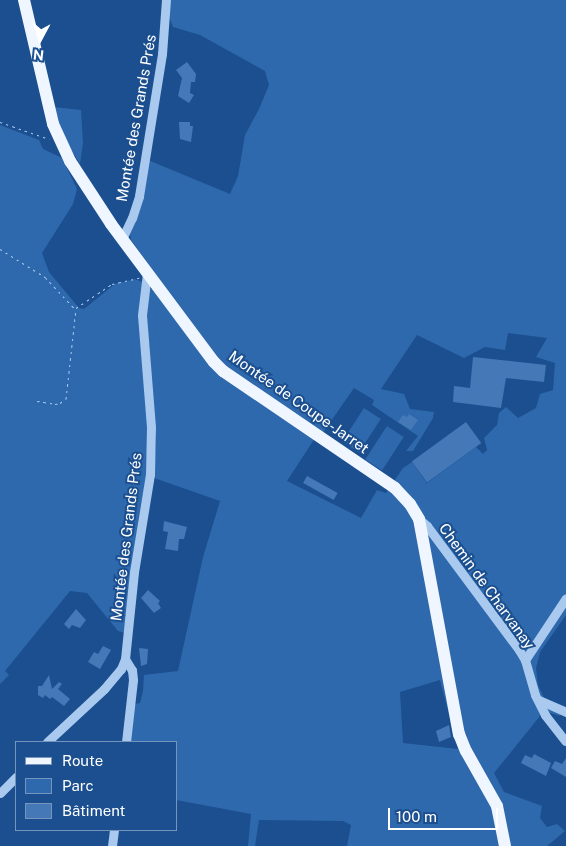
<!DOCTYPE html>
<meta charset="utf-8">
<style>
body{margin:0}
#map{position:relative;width:566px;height:846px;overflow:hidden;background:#1b4f8f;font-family:"Public Sans",sans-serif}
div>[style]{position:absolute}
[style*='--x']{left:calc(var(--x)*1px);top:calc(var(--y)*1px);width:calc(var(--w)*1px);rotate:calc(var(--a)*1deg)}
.green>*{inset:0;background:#2e69ad;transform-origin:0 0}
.building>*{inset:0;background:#4478b7;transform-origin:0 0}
.path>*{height:1px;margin-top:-0.5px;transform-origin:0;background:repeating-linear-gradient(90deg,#a9c9ee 0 2.5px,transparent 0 6.5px)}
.minor>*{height:9px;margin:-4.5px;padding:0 4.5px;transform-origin:4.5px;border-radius:4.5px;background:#a9c9ee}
.major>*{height:12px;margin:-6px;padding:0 6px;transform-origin:6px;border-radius:6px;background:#f0f6ff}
span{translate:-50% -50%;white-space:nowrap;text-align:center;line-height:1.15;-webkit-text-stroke:4px #1b4f8f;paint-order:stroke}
.street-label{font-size:15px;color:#fff}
.legend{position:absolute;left:15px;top:741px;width:162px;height:90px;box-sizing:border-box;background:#1b4f8f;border:1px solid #7695bc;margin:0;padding:6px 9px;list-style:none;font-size:15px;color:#fff}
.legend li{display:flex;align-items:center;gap:10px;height:25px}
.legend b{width:25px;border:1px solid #7695bc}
.north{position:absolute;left:15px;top:15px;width:50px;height:50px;-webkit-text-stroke:4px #1b4f8f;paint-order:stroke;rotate:186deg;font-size:14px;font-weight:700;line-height:20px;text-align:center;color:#fff}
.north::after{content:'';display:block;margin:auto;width:18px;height:22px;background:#fff;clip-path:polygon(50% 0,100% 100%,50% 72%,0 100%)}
.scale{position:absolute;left:388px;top:808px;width:110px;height:22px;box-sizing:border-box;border:2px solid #fff;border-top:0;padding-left:6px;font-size:15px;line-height:18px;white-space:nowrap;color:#fff;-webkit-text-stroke:4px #1b4f8f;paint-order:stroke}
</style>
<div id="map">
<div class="green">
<div style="clip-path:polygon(evenodd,169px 0,566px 0,566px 615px,540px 652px,536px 668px,538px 685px,544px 698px,566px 707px,560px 716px,544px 711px,494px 773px,504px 792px,542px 806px,540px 818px,547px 827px,557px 824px,565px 831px,547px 846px,347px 846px,351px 825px,343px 821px,259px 820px,255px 846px,248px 846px,251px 814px,176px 800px,176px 742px,129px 742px,134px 704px,140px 703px,143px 691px,144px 675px,178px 671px,203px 557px,220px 501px,154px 478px,156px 440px,146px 321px,149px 289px,152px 289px,194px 344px,315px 438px,287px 481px,361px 518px,377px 490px,386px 493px,403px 468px,412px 462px,427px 483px,476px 447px,483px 454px,487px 450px,484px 438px,497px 425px,499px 413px,506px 407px,518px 418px,536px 408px,540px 394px,553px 390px,555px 363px,536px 357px,547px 338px,508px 333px,505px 350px,485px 347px,464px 358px,417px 335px,381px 389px,404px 394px,410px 409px,434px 412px,433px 418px,413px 451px,406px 451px,418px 436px,372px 405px,374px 400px,354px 388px,322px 434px,219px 362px,131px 240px,130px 234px,148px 160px,230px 194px,238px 176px,245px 135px,259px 109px,269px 85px,265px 71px,200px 35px,173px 27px,170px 19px,169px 0,440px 680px,458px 749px,403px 743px,400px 692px,440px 680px)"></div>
<div style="clip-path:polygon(54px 107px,81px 110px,83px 143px,80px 164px,57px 126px)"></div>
<div style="clip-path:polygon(0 125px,39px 140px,43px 149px,62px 158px,77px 189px,73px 204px,42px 253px,49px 272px,79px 308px,84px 309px,115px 284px,135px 279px,142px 282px,148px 423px,146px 478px,139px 515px,125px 633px,118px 631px,87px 593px,70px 591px,5px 671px,9px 675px,0 684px)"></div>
<div style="left:364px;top:408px;width:20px;height:40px;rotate:33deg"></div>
<div style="left:387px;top:426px;width:20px;height:40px;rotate:33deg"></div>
</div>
<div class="building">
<div style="clip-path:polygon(187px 62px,196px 74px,195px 82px,191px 82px,190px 93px,194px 95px,189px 103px,178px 96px,182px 78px,176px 70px)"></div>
<div style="clip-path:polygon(179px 122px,190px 122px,190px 126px,193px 126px,191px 142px,180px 139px)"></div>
<div style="clip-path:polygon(473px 357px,546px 365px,544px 382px,506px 378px,501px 408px,453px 402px,454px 386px,470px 388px)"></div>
<div style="clip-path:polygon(409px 414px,418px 420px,411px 430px,398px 422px,403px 415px,407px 417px)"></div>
<div style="left:466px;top:422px;width:26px;height:67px;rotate:54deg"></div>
<div style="left:307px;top:476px;width:35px;height:8px;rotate:29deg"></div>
<div style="clip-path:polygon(164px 521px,187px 527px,184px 539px,179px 539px,178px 551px,165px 549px,168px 532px,163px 531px)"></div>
<div style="clip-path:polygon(148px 590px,160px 601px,158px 603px,161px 608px,154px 613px,141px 598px)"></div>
<div style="clip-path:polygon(76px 609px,86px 620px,80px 628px,72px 625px,69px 629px,64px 624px)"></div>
<div style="clip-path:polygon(103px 646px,111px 650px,100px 669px,88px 662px,94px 652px,98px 654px)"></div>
<div style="clip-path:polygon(139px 648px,148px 649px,147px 664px,141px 666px)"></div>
<div style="clip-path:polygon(49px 675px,52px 689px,59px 682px,62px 684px,58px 689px,70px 699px,64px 706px,52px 697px,50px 699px,45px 695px,43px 698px,38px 695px,38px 686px,42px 686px)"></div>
<div style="clip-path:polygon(449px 725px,451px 737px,439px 742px,436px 731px)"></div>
<div style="clip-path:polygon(534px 754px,551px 763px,546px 776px,521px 763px,525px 755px,532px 758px)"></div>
<div style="clip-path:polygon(566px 758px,566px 777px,551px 768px,555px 761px,562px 764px)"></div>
</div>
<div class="path">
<div style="--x:0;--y:122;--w:52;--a:19.1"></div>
<div style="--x:0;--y:249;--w:53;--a:31.9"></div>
<div style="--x:45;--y:277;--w:44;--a:46.8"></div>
<div style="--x:76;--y:308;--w:43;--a:-33.7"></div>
<div style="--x:112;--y:284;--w:28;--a:-13"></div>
<div style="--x:37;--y:401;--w:18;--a:9"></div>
<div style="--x:55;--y:404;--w:5;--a:-11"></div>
<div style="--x:60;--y:403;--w:7;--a:-34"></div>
<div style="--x:66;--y:399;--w:91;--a:-83.7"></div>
</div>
<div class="minor">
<div style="--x:122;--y:239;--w:23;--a:-65"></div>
<div style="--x:132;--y:218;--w:23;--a:-72"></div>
<div style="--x:139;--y:196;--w:144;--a:-80.8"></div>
<div style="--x:162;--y:54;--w:54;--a:-85.8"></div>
<div style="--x:419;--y:519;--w:11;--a:41"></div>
<div style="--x:427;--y:526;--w:154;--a:53.4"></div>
<div style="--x:519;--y:650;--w:12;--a:59"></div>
<div style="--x:525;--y:660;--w:36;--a:74"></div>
<div style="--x:535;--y:695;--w:22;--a:63"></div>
<div style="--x:545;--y:715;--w:33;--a:52"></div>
<div style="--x:125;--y:659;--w:13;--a:58"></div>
<div style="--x:132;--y:670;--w:10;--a:84"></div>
<div style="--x:133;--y:680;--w:62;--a:96.4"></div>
<div style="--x:525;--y:660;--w:74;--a:-56.5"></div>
<div style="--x:539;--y:700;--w:30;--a:24"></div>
<div style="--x:47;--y:742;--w:78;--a:-42.9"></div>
<div style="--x:104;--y:689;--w:26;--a:-50"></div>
<div style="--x:121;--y:669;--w:11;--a:-68"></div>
<div style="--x:125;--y:659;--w:87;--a:-84.1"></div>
<div style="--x:134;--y:572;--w:99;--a:-80.7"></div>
<div style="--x:150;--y:474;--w:47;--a:-88.8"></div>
<div style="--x:151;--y:427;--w:112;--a:-94.6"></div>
<div style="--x:142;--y:315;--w:42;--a:-83.2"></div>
<div style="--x:0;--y:793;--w:23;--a:-45"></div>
<div style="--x:112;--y:846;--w:16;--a:-83"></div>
</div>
<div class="major">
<div style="--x:24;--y:0;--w:127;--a:76.8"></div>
<div style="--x:53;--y:124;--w:41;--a:65.3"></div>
<div style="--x:70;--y:161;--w:75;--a:56.9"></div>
<div style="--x:111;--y:224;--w:172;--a:53.3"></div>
<div style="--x:214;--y:362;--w:13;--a:45"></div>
<div style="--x:223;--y:371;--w:208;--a:34.2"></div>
<div style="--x:395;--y:488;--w:22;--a:47"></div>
<div style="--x:410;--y:504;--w:17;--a:59"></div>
<div style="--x:419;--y:519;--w:219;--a:79.5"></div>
<div style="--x:459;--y:734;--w:18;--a:68"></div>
<div style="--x:466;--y:751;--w:63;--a:60.6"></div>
<div style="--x:497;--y:806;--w:41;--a:78.7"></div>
</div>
<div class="street-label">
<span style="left:136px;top:118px;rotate:-80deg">Montée des Grands Prés</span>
<span style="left:299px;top:402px;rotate:35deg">Montée de Coupe-Jarret</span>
<span style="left:126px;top:537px;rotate:-83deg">Montée des Grands Prés</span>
<span style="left:487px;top:586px;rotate:54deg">Chemin de Charvanay</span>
</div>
<ul class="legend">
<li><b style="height:6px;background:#f0f6ff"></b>Route</li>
<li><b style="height:14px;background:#2e69ad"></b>Parc</li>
<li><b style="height:14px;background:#4478b7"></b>Bâtiment</li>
</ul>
<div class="north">N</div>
<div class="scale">100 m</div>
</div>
